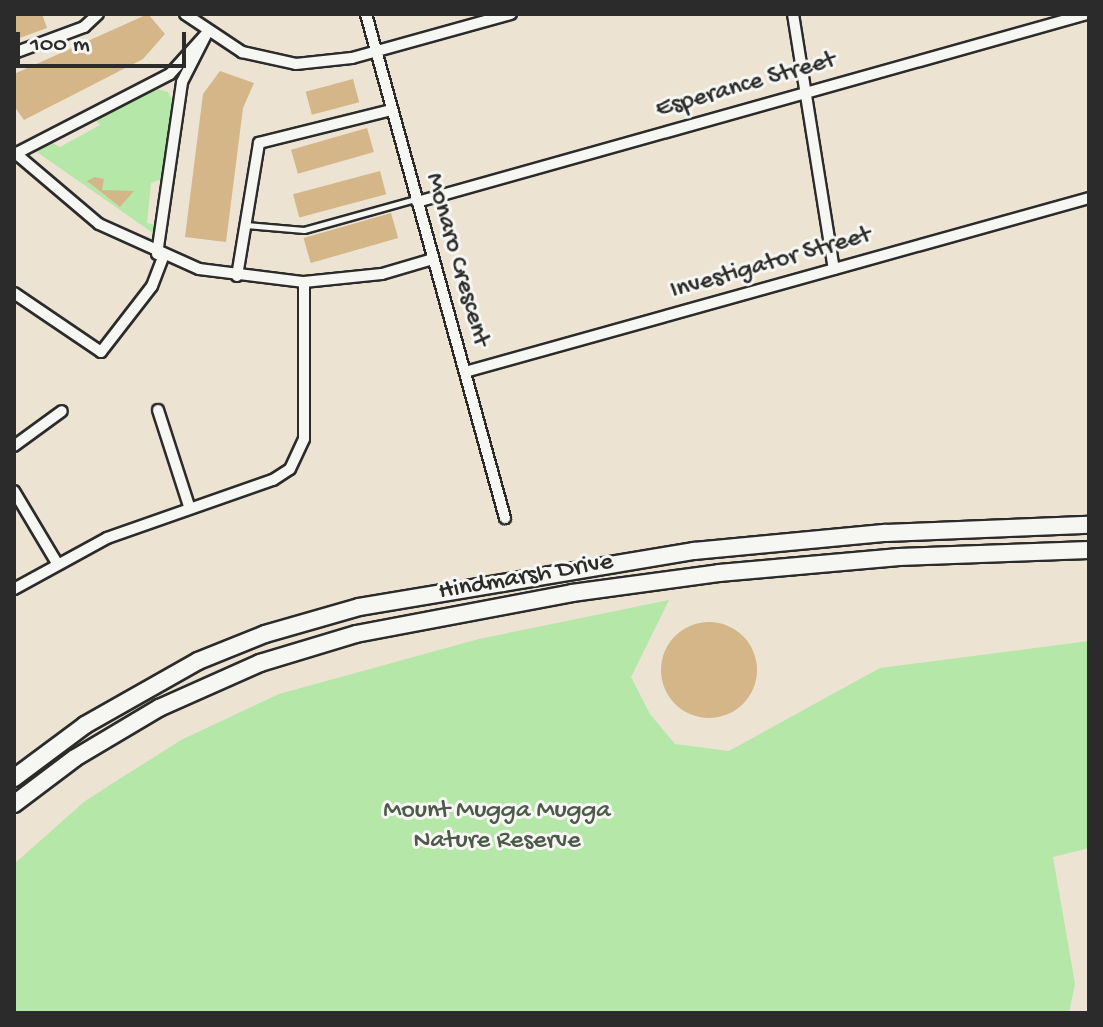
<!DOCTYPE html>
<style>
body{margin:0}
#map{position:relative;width:1103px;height:1027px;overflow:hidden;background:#ece3d2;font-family:"Gochi Hand",sans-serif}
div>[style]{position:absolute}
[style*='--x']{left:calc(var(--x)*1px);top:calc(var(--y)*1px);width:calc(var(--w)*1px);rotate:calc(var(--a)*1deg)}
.green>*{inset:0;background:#b4e7a8}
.building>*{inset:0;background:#d4b688;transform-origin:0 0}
.round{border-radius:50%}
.roads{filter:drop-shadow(2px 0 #2b2b2b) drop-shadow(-2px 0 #2b2b2b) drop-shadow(0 2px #2b2b2b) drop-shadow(0 -2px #2b2b2b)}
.service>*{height:5px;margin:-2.5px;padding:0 2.5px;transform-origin:2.5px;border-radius:2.5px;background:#f6f6f2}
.minor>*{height:10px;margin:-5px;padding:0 5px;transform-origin:5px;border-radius:5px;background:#f6f6f2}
.primary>*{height:16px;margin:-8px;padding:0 8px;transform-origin:8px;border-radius:8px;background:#f6f6f2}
span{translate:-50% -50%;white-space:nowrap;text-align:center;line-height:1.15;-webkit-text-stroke:6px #f6f6f2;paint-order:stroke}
.street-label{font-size:26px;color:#2b2b2b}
.park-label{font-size:26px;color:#4d5a4a}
.frame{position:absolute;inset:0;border:16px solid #2b2b2b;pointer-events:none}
.scale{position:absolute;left:16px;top:32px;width:170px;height:36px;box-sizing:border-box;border:4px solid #2b2b2b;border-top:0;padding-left:10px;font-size:24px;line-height:28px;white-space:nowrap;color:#2b2b2b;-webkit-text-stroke:6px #f6f6f2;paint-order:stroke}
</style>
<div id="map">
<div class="green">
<div style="clip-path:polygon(154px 88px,168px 92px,174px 105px,164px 178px,151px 183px,147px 223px,156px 225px,153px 233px,37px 152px,49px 141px,60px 147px,100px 125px,94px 118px)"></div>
<div style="clip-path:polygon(669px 600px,631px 677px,650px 714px,675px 744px,729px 751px,880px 668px,1089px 641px,1089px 848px,1053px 857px,1075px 984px,1069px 1013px,14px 1013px,14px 864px,85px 801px,181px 740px,279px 694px,479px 639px)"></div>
</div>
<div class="building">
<div style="clip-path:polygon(14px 14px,42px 14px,47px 28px,14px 40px)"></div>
<div style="clip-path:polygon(148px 14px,165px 34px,143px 59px,24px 120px,14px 106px,14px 74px)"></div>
<div style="clip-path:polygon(220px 71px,254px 83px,243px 108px,226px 242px,185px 237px,203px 94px)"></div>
<div style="left:353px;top:79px;width:24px;height:49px;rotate:75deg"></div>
<div style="left:367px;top:128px;width:25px;height:79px;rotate:74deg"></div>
<div style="left:380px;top:171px;width:24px;height:90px;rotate:75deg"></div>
<div style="clip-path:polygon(95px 177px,104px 179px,102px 190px,134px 191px,120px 207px,87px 181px)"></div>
<div style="left:391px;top:213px;width:26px;height:91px;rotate:74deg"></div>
<div class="round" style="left:661px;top:622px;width:96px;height:96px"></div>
</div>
<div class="roads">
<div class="service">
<div style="--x:246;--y:225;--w:58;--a:4.9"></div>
<div style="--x:304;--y:230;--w:115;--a:-15.6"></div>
</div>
<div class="minor">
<div style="--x:185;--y:14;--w:69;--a:33.7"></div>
<div style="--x:242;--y:52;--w:55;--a:12.5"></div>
<div style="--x:296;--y:64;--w:56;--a:-6.1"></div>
<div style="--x:352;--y:58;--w:165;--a:-15.5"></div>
<div style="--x:366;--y:14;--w:523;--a:74.58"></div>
<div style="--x:793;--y:14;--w:258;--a:80.9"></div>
<div style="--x:14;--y:53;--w:75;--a:-20.4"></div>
<div style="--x:84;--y:27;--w:19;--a:-43"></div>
<div style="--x:14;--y:152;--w:111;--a:40.3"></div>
<div style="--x:99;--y:224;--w:110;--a:24.2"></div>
<div style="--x:199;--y:269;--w:106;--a:7.1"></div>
<div style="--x:304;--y:282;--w:78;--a:-5.9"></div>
<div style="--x:382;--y:274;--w:53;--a:-16.4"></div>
<div style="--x:15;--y:154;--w:174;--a:-27.3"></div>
<div style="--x:170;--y:74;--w:55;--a:-47.9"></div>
<div style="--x:417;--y:202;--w:696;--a:-15.67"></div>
<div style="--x:157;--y:254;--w:174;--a:-81.7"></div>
<div style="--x:182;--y:82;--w:55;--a:-63"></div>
<div style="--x:237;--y:276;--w:135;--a:-80.6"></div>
<div style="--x:259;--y:143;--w:136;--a:-14"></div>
<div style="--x:14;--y:293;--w:105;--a:34.1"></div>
<div style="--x:101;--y:352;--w:83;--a:-52.3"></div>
<div style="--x:152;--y:286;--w:31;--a:-69"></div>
<div style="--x:465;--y:372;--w:648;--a:-15.58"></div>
<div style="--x:158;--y:410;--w:101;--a:72.1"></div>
<div style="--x:14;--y:446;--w:59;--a:-36.1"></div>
<div style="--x:14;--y:491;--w:84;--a:59.2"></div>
<div style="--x:14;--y:589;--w:106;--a:-28.7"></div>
<div style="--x:107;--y:538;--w:176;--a:-19.3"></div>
<div style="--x:273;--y:480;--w:20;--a:-33"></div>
<div style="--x:290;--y:469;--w:33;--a:-65"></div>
<div style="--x:304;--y:439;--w:157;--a:-90"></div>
</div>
<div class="primary">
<div style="--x:14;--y:778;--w:89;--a:-36.7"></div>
<div style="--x:85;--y:725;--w:130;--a:-29.5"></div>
<div style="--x:198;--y:661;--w:72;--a:-21.9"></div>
<div style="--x:265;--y:634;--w:98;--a:-16"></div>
<div style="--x:359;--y:607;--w:340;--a:-9.5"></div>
<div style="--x:694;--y:551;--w:193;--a:-5.4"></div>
<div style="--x:886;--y:533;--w:203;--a:-2.3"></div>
<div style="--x:14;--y:804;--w:76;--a:-37"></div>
<div style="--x:75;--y:758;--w:98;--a:-30.8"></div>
<div style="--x:159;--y:708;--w:111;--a:-24"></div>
<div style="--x:260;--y:663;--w:100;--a:-16.8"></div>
<div style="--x:356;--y:634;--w:220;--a:-10.7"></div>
<div style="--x:572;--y:593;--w:148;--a:-7.7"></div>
<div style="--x:719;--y:573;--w:181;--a:-5.1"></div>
<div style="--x:899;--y:557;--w:190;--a:-2.1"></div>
</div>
</div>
<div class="street-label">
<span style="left:746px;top:86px;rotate:-16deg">Esperance Street</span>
<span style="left:456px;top:260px;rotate:74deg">Monaro Crescent</span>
<span style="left:771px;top:264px;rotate:-16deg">Investigator Street</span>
<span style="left:526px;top:578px;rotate:-10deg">Hindmarsh Drive</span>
</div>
<div class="park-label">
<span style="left:497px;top:827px">Mount Mugga Mugga<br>Nature Reserve</span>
</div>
<div class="frame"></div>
<div class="scale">100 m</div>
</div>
